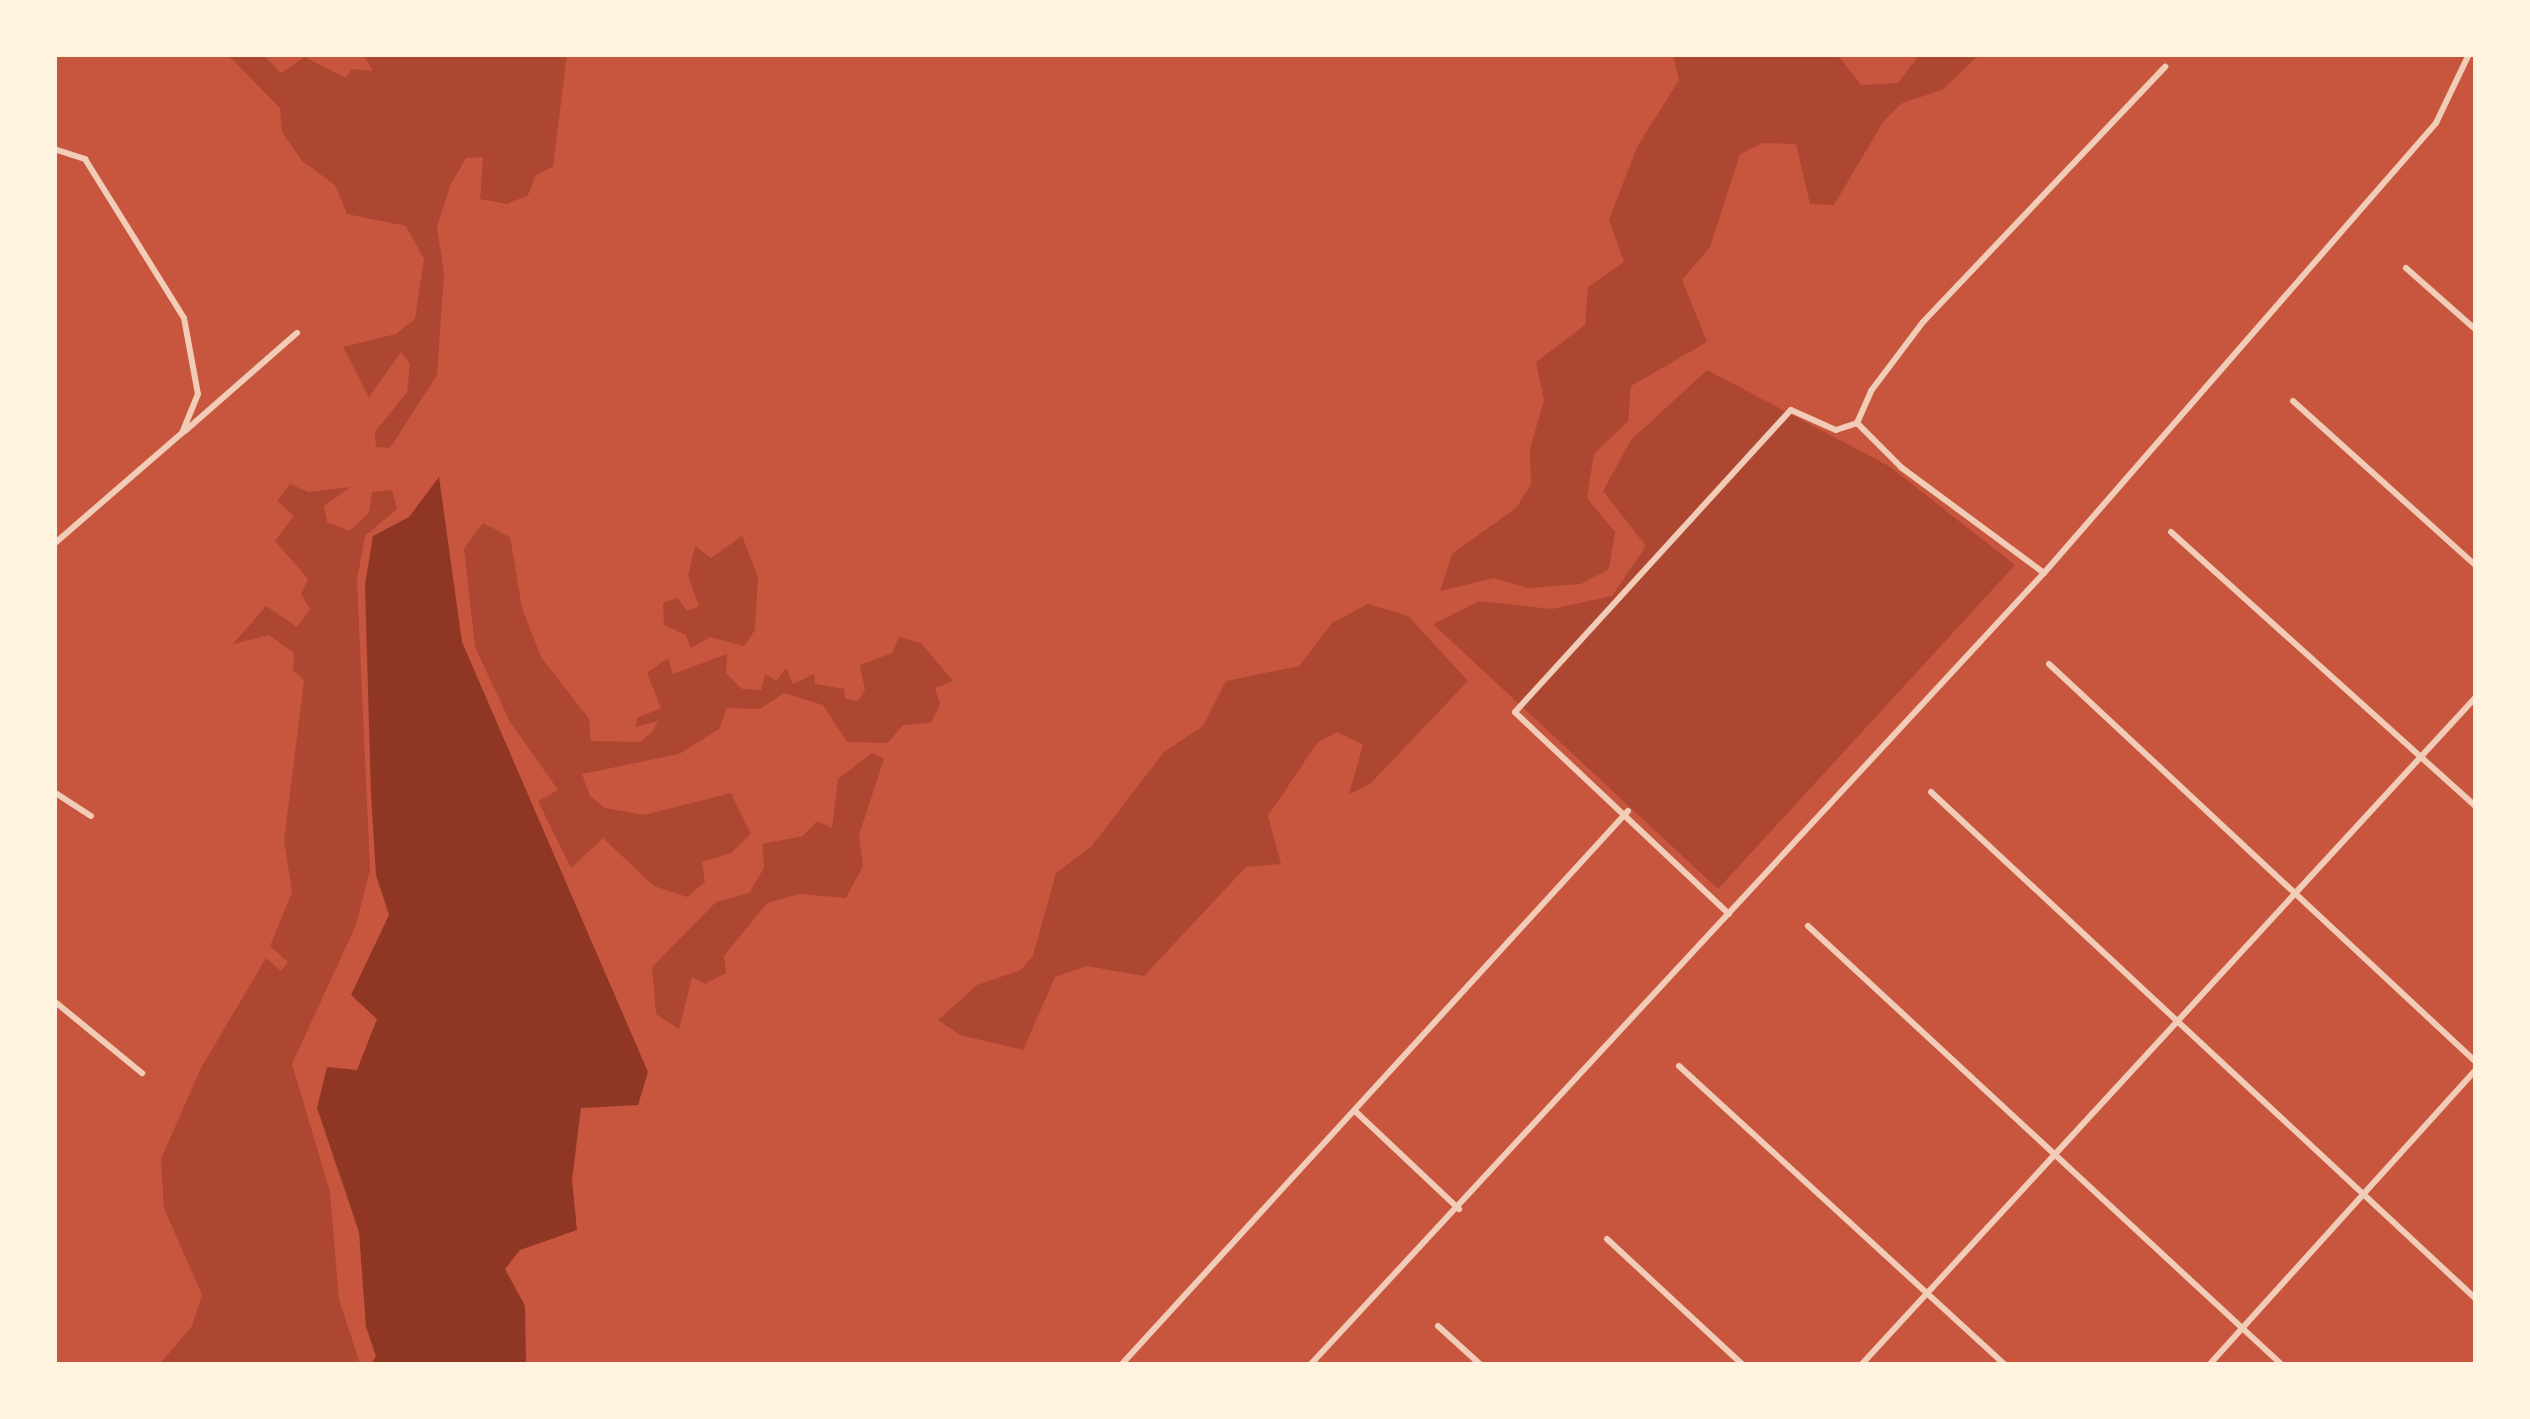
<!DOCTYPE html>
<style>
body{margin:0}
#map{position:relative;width:2530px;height:1419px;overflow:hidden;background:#c8553d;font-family:Roboto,sans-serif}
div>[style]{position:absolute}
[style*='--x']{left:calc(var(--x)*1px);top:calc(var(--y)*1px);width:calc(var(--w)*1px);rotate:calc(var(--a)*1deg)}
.green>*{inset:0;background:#ae4732}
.water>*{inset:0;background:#8f3625}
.minor>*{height:6px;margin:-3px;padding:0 3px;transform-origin:3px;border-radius:3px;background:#f1ccb7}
span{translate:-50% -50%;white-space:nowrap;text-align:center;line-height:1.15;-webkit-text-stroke:12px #fff3e0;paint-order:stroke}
.frame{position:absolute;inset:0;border:57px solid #fff3e0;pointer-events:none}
</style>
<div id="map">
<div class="green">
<div style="clip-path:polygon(227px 54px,263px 54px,281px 73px,305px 57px,346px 78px,351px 69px,373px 71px,363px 54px,567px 54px,553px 167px,536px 175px,528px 195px,507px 204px,480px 199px,483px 157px,466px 158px,450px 186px,437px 227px,444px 274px,437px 375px,390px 448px,376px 447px,375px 432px,407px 392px,410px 364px,401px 352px,369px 397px,343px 347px,396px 334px,415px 319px,424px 259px,406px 226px,347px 214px,335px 185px,302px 161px,282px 132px,280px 108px)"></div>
<div style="clip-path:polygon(1673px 54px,1837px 54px,1861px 85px,1898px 83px,1920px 54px,1980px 54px,1942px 90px,1902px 103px,1883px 122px,1834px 205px,1810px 204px,1796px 144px,1763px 143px,1740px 154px,1710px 247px,1682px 280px,1707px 342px,1631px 386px,1628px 421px,1594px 454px,1587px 498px,1615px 532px,1609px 569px,1581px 584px,1528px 588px,1494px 578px,1440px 591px,1452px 554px,1516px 508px,1531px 485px,1530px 449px,1544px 400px,1536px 362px,1585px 325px,1588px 287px,1624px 262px,1609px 220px,1637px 147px,1679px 80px)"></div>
<div style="clip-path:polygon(1707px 370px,1889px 466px,2015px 565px,1718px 889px,1433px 624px,1479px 601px,1552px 609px,1612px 596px,1646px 546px,1603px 491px,1631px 440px)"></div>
<div style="clip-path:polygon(290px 484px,308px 492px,351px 487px,324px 506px,327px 522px,349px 531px,369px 513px,372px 492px,392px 490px,397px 509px,365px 536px,357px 580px,370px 870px,356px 925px,292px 1064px,330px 1192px,339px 1299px,360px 1364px,159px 1365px,192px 1326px,202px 1295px,164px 1208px,161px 1159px,201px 1068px,266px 958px,281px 971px,288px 962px,270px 946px,292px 892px,284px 840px,304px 680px,293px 670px,294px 653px,269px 635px,233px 644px,266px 606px,297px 627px,310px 609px,301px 594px,308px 579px,275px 541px,294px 516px,277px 501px)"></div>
<div style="clip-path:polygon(483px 523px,510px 537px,522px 608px,541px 657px,589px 719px,591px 741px,640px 742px,653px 731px,658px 721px,636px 727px,637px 718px,661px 708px,647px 673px,668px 658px,673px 674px,727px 654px,726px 673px,742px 689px,761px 690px,765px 674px,776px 681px,786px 668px,793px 684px,814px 674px,815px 684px,844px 689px,845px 699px,858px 701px,865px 690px,860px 665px,892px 653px,899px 637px,921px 643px,953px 681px,935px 688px,940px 704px,931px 723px,903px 725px,888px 743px,847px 742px,823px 705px,784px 693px,760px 709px,727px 708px,719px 729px,679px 754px,582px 774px,590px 796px,605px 808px,644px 815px,731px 793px,751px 834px,731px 853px,702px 862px,705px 882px,687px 897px,654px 886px,603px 838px,571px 868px,538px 801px,558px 790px,510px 722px,475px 647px,464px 549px)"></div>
<div style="clip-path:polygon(742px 536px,758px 577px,755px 630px,744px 646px,710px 637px,691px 648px,686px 635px,664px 625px,663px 603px,678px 598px,687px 611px,699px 606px,688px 576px,695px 546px,711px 558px)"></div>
<div style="clip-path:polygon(1368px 604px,1408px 616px,1468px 681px,1370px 784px,1349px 794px,1363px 745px,1337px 732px,1317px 743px,1268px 816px,1281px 864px,1246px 867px,1144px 976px,1087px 966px,1055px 977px,1023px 1050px,960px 1035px,938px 1020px,977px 985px,1021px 970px,1033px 956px,1056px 873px,1091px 847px,1164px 752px,1203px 726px,1226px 681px,1299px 666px,1332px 623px)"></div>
<div style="clip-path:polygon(872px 753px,884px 759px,859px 835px,863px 866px,846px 898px,800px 894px,767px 903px,724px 956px,726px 973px,705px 984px,692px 977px,679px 1029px,656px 1014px,652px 967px,716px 902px,749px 893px,764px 868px,762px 844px,803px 836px,817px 821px,832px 828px,838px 779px)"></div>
</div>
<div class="water">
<div style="clip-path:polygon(439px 477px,462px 642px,648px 1072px,638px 1105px,581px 1108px,572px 1180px,577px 1230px,520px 1250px,505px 1269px,525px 1306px,526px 1365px,370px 1365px,376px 1356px,366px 1327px,359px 1232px,317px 1108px,327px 1067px,357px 1070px,377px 1019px,351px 995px,389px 915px,376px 875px,371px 795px,365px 585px,373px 536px,409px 517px)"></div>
</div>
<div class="minor">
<div style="--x:54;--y:149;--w:33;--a:18"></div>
<div style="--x:85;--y:159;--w:187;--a:58.1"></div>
<div style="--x:184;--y:318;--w:77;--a:79.6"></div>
<div style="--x:198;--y:394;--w:42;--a:112.3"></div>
<div style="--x:182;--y:433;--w:169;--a:139.1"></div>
<div style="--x:2406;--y:268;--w:94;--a:41.5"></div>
<div style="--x:2293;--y:401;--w:246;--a:42"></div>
<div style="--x:185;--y:431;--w:149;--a:-41.2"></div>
<div style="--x:2171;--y:532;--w:411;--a:42"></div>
<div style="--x:2044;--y:573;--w:177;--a:-143.5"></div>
<div style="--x:1902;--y:468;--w:64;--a:-135"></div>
<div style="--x:1857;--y:423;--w:35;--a:-66"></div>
<div style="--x:1871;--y:391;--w:86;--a:-53"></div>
<div style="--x:1923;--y:322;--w:352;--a:-46.5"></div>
<div style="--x:2049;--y:664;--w:584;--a:42.99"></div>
<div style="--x:54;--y:792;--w:44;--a:33"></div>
<div style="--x:1931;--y:792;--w:744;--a:42.93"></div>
<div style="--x:1729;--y:914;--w:294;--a:-136.7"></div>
<div style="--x:1515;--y:712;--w:409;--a:-47.6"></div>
<div style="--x:1791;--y:410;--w:49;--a:24"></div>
<div style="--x:1836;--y:430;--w:22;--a:-18"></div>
<div style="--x:1808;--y:926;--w:646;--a:42.8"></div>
<div style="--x:54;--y:1001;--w:114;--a:39.3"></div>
<div style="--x:1679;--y:1066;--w:442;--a:42.5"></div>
<div style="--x:1355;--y:1111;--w:143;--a:43.3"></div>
<div style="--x:1607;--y:1239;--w:185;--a:42.8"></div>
<div style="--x:1438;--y:1326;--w:58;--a:42.2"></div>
<div style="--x:1121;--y:1365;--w:751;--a:-47.54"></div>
<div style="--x:1310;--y:1365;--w:1080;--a:-47.18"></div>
<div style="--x:2044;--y:573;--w:597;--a:-48.94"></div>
<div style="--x:2436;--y:123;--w:76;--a:-64.4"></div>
<div style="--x:1861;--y:1365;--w:908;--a:-47.37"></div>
<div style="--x:2209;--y:1365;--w:398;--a:-47.9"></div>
</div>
<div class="frame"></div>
</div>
